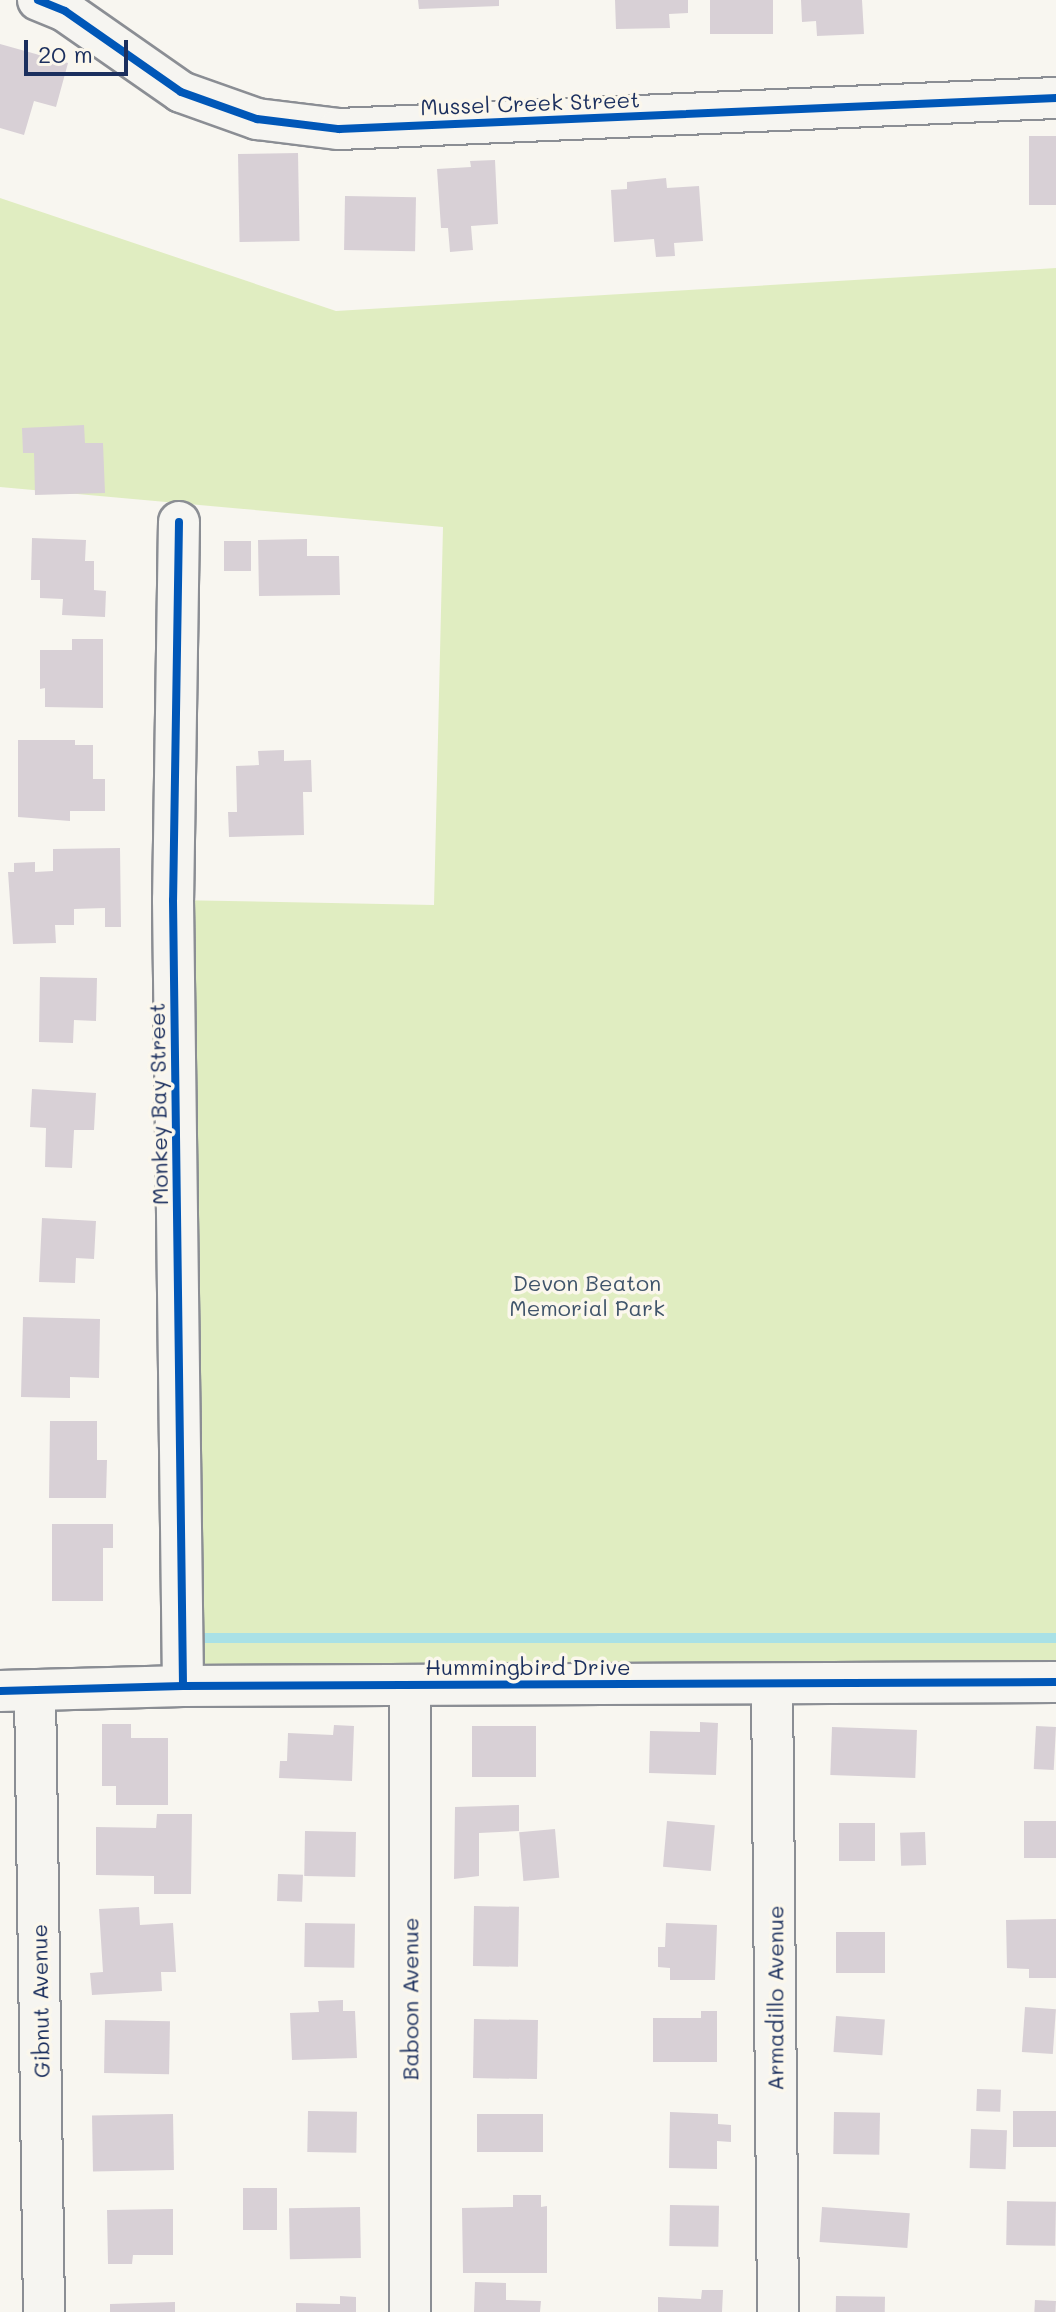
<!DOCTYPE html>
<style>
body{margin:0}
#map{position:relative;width:1056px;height:2312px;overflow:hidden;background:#f8f6f0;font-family:Mali,sans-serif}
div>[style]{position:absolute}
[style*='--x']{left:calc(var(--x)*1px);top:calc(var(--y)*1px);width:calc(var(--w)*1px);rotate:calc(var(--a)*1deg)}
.green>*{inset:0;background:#e0edc1}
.stream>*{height:10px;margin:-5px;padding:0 5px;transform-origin:5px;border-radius:5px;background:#a9e1e6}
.building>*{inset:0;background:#d8d0d6;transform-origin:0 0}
.roads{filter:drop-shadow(2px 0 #8b8e94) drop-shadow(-2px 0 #8b8e94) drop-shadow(0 2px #8b8e94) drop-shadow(0 -2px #8b8e94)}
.minor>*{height:40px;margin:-20px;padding:0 20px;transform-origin:20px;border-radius:20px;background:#f6f5f1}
.cycleway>*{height:8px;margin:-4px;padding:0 4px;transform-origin:4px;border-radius:4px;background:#0057b8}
span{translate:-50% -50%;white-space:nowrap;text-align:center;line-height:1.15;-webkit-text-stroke:7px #fbf7ec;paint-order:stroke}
.street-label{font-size:22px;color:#1b2f5e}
.park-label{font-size:22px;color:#3f546a}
.scale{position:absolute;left:24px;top:40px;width:104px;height:36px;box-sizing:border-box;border:4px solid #1b2f5e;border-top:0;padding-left:10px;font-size:24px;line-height:28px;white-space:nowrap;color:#1b2f5e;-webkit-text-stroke:6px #fbf7ec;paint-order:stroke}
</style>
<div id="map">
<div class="green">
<div style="clip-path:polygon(0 198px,336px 311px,1056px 268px,1056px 1682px,183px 1686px,173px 900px,434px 905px,443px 527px,0 487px)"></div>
</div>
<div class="stream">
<div style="--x:202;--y:1638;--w:854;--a:0"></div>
</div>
<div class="building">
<div style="clip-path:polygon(418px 0,499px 0,499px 6px,419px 9px)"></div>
<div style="clip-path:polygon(615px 0,688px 0,688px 13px,669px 14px,670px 28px,616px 29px)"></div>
<div style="left:710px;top:0;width:63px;height:34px"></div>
<div style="clip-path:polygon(801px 0,862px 0,864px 34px,817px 36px,816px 21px,802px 22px)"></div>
<div style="clip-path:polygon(0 44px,68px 63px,56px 107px,34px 101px,24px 135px,0 128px)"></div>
<div style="left:1056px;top:136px;width:69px;height:27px;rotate:90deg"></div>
<div style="left:298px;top:153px;width:88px;height:60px;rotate:89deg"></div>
<div style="clip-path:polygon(495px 160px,498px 224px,471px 226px,473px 250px,450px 252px,448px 228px,441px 228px,437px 169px,471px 167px,470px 161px)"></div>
<div style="clip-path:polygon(666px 178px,667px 188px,699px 186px,703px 241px,674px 243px,675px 256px,656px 257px,654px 239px,614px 242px,611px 190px,627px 189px,627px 182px)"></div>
<div style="left:345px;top:196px;width:71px;height:54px;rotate:1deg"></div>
<div style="clip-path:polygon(84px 425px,85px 443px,103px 443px,105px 493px,35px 495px,34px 453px,23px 453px,22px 428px)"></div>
<div style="clip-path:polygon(32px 538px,86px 540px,85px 561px,94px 561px,94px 590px,106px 591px,105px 617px,62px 615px,63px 599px,40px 598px,40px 580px,31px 580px)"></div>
<div style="clip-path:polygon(307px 539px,307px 556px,339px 556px,340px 595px,259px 596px,258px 540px)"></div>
<div style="left:224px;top:541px;width:27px;height:30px"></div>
<div style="clip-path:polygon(72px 639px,103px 639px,103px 708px,45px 707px,45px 688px,40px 689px,40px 650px,72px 650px)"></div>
<div style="clip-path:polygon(18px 740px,75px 740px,75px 745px,93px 745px,93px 779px,105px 779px,105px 811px,70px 811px,70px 821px,18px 817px)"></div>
<div style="clip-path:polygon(284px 750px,284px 761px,311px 760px,312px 792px,303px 792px,304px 835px,229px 837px,228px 812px,237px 812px,236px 766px,259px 765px,258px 751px)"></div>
<div style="clip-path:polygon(120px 848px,121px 927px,105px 927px,105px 908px,74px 909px,74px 925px,55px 925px,56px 943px,13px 944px,8px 872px,14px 872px,14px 863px,35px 862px,35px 872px,53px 871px,53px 849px)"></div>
<div style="clip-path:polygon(40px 977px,97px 978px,96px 1021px,74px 1020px,73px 1043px,39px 1042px)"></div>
<div style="clip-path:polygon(32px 1089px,96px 1093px,94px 1130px,74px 1130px,72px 1168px,45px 1167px,46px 1128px,30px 1127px)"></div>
<div style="clip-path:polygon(42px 1218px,96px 1221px,94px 1259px,76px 1258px,75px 1283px,39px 1282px)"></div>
<div style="clip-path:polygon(23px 1317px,100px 1319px,99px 1378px,70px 1377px,70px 1398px,21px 1397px)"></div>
<div style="clip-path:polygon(50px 1421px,97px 1421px,97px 1460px,107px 1460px,106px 1498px,49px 1498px)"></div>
<div style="clip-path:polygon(52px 1524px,113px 1524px,113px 1548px,103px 1548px,103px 1601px,52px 1601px)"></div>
<div style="clip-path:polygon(700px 1722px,718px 1723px,716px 1775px,649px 1773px,650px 1731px,700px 1732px)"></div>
<div style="clip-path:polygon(102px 1724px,131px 1724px,131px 1738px,168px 1738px,168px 1805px,116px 1805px,116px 1786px,102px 1786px)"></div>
<div style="clip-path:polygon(334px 1725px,354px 1726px,352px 1781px,279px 1778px,280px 1761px,287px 1761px,288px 1733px,333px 1735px)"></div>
<div style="left:472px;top:1726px;width:64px;height:51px"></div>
<div style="left:1036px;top:1726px;width:20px;height:43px;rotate:3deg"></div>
<div style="left:832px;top:1727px;width:85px;height:48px;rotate:2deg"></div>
<div style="clip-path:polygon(519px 1805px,519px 1831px,479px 1833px,479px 1876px,454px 1879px,455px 1807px)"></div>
<div style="clip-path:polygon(157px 1814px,192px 1814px,191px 1894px,154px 1894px,154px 1876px,96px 1875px,96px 1827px,156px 1828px)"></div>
<div style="left:667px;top:1821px;width:48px;height:46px;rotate:5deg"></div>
<div style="left:1056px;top:1821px;width:37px;height:32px;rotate:90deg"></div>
<div style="left:839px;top:1823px;width:36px;height:38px"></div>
<div style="left:555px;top:1829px;width:49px;height:36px;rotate:85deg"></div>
<div style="left:305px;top:1831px;width:51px;height:45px;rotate:1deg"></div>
<div style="left:925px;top:1832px;width:33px;height:25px;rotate:88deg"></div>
<div style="left:278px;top:1874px;width:25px;height:27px;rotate:2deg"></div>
<div style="left:474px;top:1906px;width:45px;height:60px;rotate:1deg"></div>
<div style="clip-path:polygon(139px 1907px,140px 1925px,173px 1923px,176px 1972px,161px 1972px,162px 1991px,92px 1995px,90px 1973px,103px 1972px,99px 1909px)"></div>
<div style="clip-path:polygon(1056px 1919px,1056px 1978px,1029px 1978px,1029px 1969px,1007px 1968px,1006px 1920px)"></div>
<div style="left:305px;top:1923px;width:50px;height:44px;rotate:1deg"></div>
<div style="clip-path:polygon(666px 1923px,717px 1925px,715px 1980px,670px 1980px,670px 1968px,658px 1967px,658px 1947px,665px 1947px)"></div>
<div style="left:885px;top:1932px;width:41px;height:49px;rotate:90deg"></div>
<div style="clip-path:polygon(343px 2000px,343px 2011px,355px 2011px,357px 2058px,292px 2060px,290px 2013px,319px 2012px,318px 2001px)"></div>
<div style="left:1025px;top:2007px;width:31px;height:45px;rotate:4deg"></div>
<div style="clip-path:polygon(701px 2011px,717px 2011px,717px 2062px,653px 2062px,653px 2018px,701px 2018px)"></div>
<div style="left:836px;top:2016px;width:49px;height:36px;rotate:4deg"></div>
<div style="left:474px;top:2019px;width:64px;height:59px;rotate:1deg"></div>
<div style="left:105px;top:2020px;width:65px;height:53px;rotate:1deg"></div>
<div style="left:977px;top:2089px;width:24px;height:22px;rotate:2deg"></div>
<div style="left:308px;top:2111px;width:49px;height:41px;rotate:1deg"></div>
<div style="left:1013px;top:2111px;width:43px;height:36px"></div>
<div style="clip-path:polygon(670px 2112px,718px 2114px,718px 2124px,731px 2125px,731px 2142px,717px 2141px,717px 2169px,669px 2168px)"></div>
<div style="left:834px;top:2112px;width:46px;height:42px;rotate:1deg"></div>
<div style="left:173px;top:2114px;width:56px;height:81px;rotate:89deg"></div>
<div style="left:543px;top:2114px;width:38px;height:66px;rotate:90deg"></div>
<div style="left:971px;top:2129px;width:36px;height:39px;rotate:2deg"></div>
<div style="left:243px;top:2188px;width:34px;height:42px"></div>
<div style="clip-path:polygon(513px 2195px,541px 2195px,541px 2207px,547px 2206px,547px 2273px,463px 2273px,462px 2208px,513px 2207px)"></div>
<div style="left:1007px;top:2201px;width:49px;height:44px;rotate:1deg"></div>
<div style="left:670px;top:2205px;width:49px;height:41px;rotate:1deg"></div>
<div style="left:360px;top:2207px;width:51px;height:71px;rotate:89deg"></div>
<div style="left:822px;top:2207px;width:88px;height:35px;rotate:4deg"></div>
<div style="clip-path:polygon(173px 2209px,173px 2255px,133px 2255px,132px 2264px,108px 2264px,107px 2210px)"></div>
<div style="clip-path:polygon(475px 2282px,506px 2283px,506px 2300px,541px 2301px,540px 2312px,474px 2312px)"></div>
<div style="clip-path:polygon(702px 2290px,723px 2290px,722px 2312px,658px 2312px,658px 2297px,701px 2299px)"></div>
<div style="clip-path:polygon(340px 2296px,356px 2297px,356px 2312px,296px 2312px,296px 2303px,340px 2304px)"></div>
<div style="left:836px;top:2296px;width:49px;height:16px;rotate:1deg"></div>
<div style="left:1035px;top:2300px;width:21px;height:12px;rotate:3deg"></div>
<div style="clip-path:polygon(175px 2302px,175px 2312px,110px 2312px,110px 2304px)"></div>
</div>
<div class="roads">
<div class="minor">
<div style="--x:38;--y:0;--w:29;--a:22"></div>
<div style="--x:65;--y:11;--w:141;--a:34.9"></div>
<div style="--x:181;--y:92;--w:81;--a:19.6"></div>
<div style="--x:257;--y:119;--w:83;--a:7"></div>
<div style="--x:339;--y:129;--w:718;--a:-2.48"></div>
<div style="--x:179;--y:522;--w:378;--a:90.9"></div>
<div style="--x:173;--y:900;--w:786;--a:89.27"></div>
<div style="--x:772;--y:1684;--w:628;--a:89.45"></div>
<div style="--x:410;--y:1686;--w:626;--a:90"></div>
<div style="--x:35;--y:1690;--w:622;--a:89.17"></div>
<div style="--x:0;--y:1691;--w:183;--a:-1.6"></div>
<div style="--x:183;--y:1686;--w:873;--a:-0.26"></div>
</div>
</div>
<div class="cycleway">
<div style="--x:38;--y:0;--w:29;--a:22"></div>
<div style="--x:65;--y:11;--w:141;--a:34.9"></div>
<div style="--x:181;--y:92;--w:81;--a:19.6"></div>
<div style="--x:257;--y:119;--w:83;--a:7"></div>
<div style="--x:339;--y:129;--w:718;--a:-2.48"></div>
<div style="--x:179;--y:522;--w:378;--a:90.9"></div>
<div style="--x:173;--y:900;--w:786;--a:89.27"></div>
<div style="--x:0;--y:1691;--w:183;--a:-1.6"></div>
<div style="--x:183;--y:1686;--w:873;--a:-0.26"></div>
</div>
<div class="street-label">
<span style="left:530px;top:103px;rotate:-2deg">Mussel Creek Street</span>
<span style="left:158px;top:1104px;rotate:-91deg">Monkey Bay Street</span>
<span style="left:528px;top:1667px">Hummingbird Drive</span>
<span style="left:775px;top:1998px;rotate:-90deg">Armadillo Avenue</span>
<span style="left:410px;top:1999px;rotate:-90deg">Baboon Avenue</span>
<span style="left:40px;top:2001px;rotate:-91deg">Gibnut Avenue</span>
</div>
<div class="park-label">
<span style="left:587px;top:1295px">Devon Beaton<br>Memorial Park</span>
</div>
<div class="scale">20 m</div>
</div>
